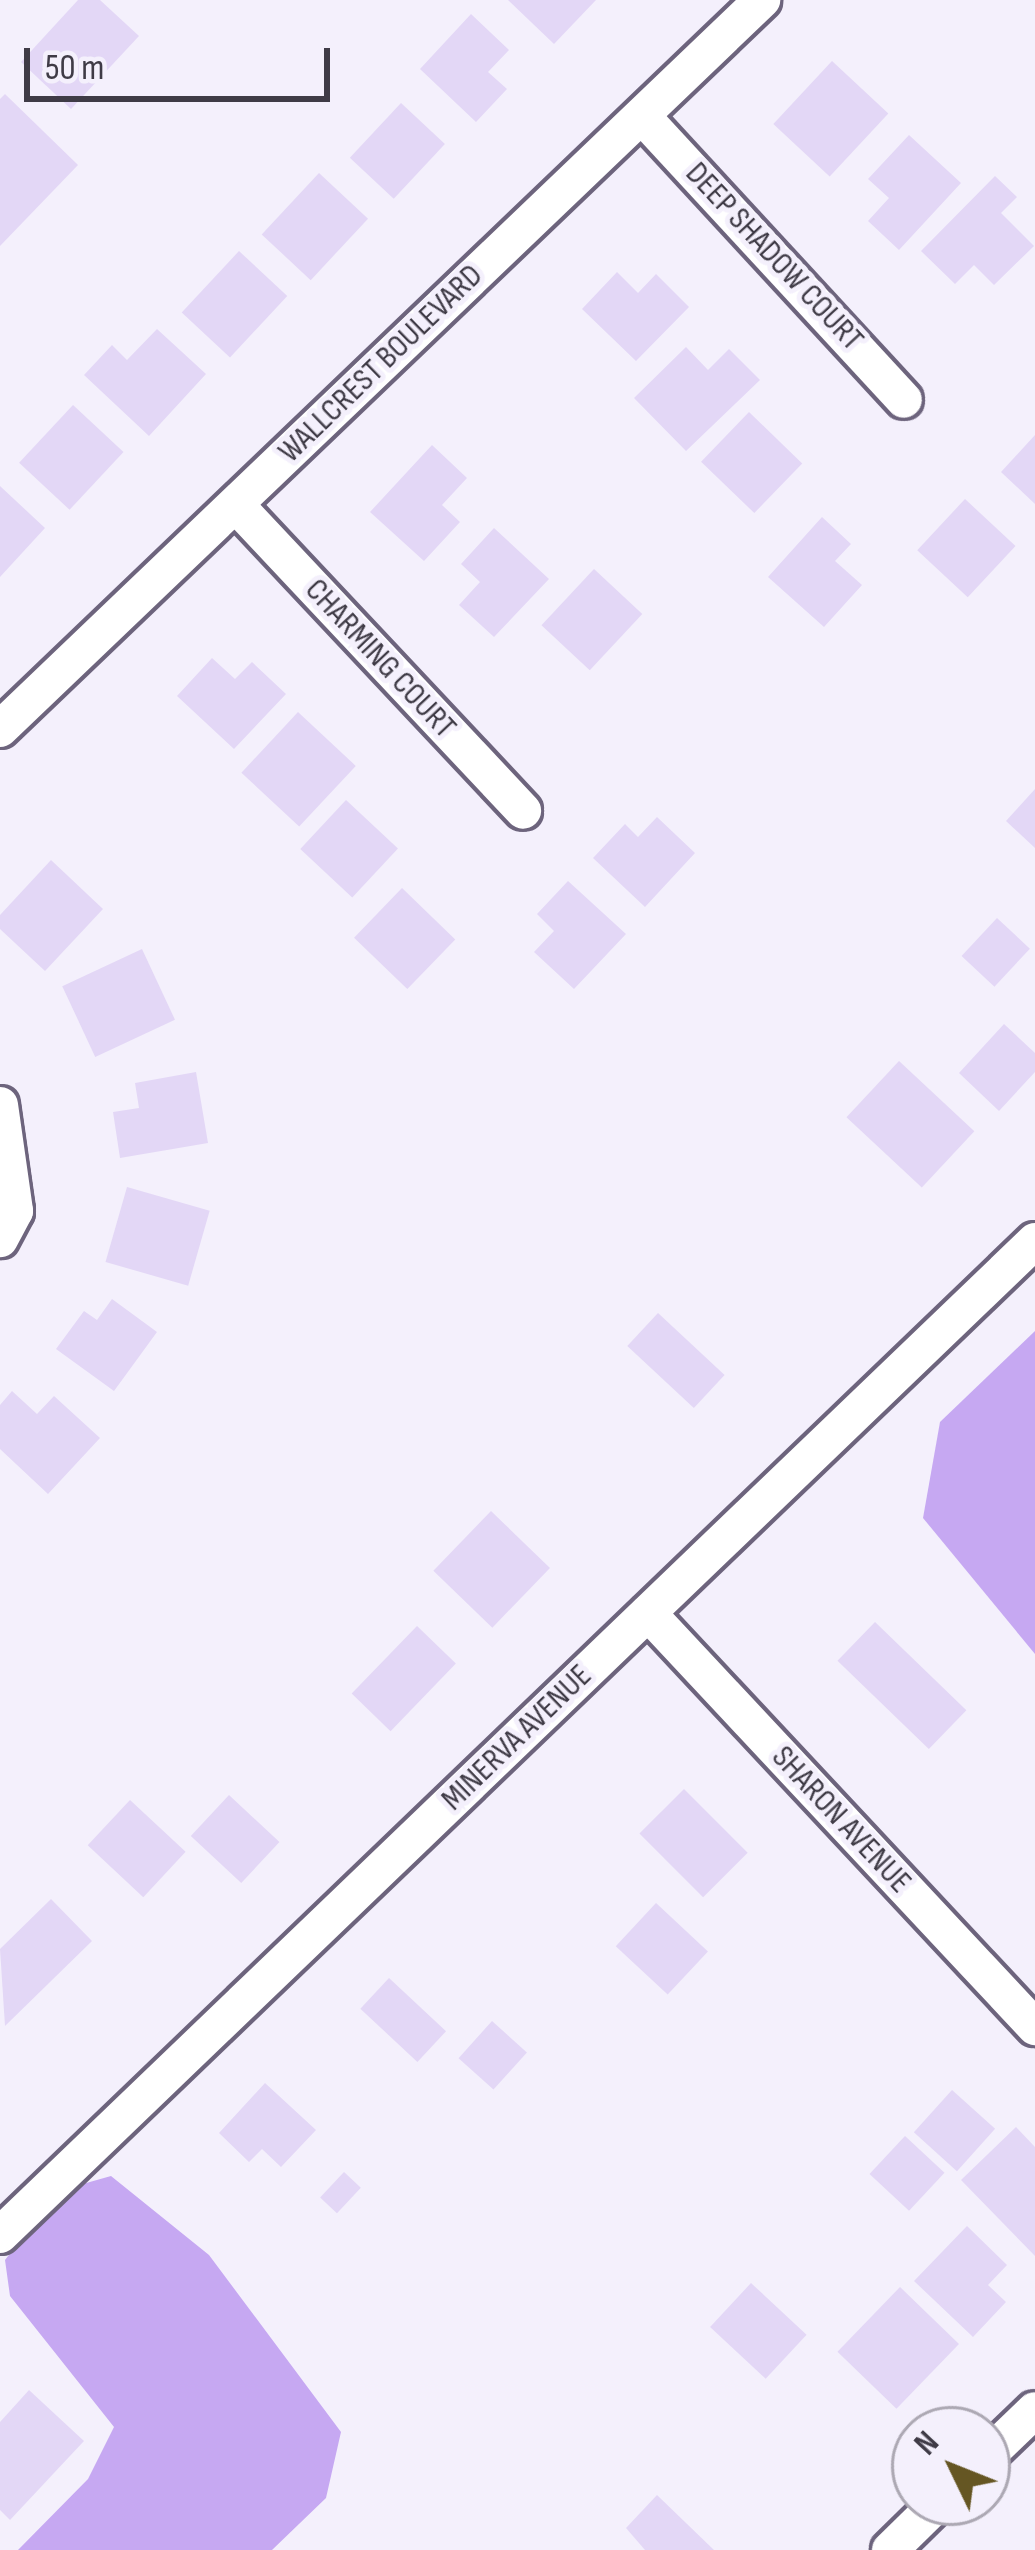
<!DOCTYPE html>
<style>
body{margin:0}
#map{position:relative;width:1035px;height:2550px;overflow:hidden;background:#f4f0fc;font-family:"Sofia Sans Condensed",sans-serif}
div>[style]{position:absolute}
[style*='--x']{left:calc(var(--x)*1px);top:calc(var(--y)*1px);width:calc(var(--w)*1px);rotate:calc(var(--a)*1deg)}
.forest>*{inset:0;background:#c6a8f2}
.building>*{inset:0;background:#e3d7f6;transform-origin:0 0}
.roads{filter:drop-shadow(3px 0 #6d647d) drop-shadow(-3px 0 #6d647d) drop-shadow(0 3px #6d647d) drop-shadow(0 -3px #6d647d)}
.street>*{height:36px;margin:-18px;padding:0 18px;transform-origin:18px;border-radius:18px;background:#fff}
span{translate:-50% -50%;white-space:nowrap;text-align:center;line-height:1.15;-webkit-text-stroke:10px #f4f0fc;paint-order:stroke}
.street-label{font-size:33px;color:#3f3b46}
.north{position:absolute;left:891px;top:2406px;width:120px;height:120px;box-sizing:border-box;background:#f4f0fc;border:3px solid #aca8b3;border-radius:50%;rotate:313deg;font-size:33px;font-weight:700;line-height:48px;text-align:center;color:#3f3b46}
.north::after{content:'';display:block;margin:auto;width:42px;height:54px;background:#655623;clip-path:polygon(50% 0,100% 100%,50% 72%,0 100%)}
.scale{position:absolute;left:24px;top:48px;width:306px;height:54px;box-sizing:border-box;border:6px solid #3f3b46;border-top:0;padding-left:15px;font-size:36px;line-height:42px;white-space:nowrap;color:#3f3b46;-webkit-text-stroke:9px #f4f0fc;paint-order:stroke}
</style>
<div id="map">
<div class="forest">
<div style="clip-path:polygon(1035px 1331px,1035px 1654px,923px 1518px,940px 1422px)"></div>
<div style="clip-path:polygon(111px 2176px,209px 2255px,341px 2432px,326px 2498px,272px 2550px,18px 2550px,88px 2479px,114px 2427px,10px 2296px,5px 2260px,58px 2191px)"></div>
</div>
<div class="building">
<div style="clip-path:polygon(78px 0,100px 0,139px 36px,71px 109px,21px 62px)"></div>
<div style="clip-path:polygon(508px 0,596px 0,554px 44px)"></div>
<div style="clip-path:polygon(471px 14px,509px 50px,488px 72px,507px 89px,476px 122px,420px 69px)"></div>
<div style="left:832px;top:61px;width:77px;height:86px;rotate:43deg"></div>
<div style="clip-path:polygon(5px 94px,78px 165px,0 246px,0 99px)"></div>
<div style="left:401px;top:103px;width:60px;height:75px;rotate:43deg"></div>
<div style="clip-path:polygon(909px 135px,961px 183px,899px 250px,868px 221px,889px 198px,868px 179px)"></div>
<div style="left:319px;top:173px;width:67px;height:84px;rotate:43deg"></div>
<div style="clip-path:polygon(995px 176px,1017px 197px,1001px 213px,1034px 246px,994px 285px,974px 265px,955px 284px,921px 251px)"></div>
<div style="left:239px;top:251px;width:66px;height:84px;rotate:43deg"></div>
<div style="clip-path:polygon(617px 272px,638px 293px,656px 274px,689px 307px,636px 361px,582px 309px)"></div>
<div style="clip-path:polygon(157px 329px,206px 374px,149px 436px,84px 375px,112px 345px,127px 360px)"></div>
<div style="clip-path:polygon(686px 347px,708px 370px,729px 349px,760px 380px,686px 451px,634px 398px)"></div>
<div style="left:73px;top:405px;width:69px;height:79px;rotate:43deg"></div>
<div style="left:749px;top:412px;width:74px;height:69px;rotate:44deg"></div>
<div style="clip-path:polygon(1035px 435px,1035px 504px,1001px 472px)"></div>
<div style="clip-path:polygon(432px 445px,467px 478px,442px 505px,460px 522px,424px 561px,370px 512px)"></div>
<div style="clip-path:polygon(0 486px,45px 528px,0 577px)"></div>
<div style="left:965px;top:499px;width:69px;height:70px;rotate:43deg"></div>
<div style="clip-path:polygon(822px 517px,851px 544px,835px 561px,862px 585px,824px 627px,768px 577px)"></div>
<div style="clip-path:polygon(494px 528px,549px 579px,494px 637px,459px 605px,480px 582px,461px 564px)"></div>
<div style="left:594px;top:569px;width:66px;height:77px;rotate:43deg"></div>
<div style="clip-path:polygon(212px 658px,235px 679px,252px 662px,286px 694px,234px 749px,177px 696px)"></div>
<div style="left:298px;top:712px;width:79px;height:83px;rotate:43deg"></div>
<div style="clip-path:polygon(1035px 789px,1035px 848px,1006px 821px)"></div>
<div style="left:346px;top:800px;width:71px;height:67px;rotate:43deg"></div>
<div style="clip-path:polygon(657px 817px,695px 853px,645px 907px,593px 858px,625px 824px,638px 837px)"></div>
<div style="clip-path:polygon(51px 860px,103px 909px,45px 971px,0 929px,0 915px)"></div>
<div style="clip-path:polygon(568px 881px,626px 934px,574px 989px,534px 952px,554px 931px,537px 914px)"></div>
<div style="left:402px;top:888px;width:74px;height:69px;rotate:44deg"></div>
<div style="left:997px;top:918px;width:45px;height:52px;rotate:43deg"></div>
<div style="left:142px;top:949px;width:78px;height:88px;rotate:65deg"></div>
<div style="clip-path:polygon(1004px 1024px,1035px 1053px,1035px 1072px,999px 1111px,959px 1073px)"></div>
<div style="left:899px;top:1061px;width:103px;height:77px;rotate:43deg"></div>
<div style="clip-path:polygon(196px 1072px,208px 1143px,120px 1158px,113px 1112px,139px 1108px,135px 1083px)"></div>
<div style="left:127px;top:1187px;width:86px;height:78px;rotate:16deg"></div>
<div style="clip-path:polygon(112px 1299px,157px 1332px,114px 1391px,56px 1349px,84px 1311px,97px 1320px)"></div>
<div style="left:658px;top:1313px;width:91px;height:45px;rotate:43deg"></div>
<div style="clip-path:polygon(12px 1391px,37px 1414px,54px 1396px,100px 1438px,48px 1494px,0 1449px,0 1405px)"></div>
<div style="left:491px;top:1511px;width:82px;height:83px;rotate:44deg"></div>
<div style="left:875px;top:1622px;width:127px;height:54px;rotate:44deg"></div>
<div style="left:417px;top:1626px;width:54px;height:94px;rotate:44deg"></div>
<div style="left:684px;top:1789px;width:90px;height:63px;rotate:45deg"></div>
<div style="left:229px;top:1795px;width:69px;height:56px;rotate:43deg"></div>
<div style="left:130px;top:1800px;width:76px;height:62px;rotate:43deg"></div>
<div style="clip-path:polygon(51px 1899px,92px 1941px,5px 2026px,0 1949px)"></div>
<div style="left:656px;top:1903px;width:71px;height:59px;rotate:43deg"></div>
<div style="left:389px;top:1978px;width:78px;height:42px;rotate:43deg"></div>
<div style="left:492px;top:2021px;width:47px;height:50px;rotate:42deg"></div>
<div style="clip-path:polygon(265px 2083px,316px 2130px,281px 2167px,262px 2149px,249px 2162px,219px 2133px)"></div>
<div style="left:952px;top:2090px;width:58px;height:57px;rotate:42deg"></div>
<div style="clip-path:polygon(1016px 2127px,1035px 2147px,1035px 2256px,961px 2180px)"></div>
<div style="left:905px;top:2136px;width:54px;height:52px;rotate:43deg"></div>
<div style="left:344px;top:2172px;width:23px;height:35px;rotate:43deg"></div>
<div style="clip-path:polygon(967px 2226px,1007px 2265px,988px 2285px,1006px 2302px,973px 2337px,914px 2281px)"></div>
<div style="left:751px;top:2283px;width:76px;height:60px;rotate:43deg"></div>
<div style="left:900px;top:2287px;width:82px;height:90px;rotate:44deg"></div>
<div style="clip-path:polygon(29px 2390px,84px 2441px,10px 2520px,0 2510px,0 2422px)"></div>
<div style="clip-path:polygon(657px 2495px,714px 2550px,645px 2550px,626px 2528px)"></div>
</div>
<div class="roads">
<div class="street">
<div style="--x:642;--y:116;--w:386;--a:47.3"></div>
<div style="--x:237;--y:506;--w:418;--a:46.8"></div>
<div style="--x:0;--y:729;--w:1055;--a:-43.73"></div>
<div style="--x:0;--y:1105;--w:107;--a:81.9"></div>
<div style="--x:15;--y:1211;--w:32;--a:118"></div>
<div style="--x:648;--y:1613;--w:567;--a:46.93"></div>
<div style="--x:0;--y:2235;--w:1435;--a:-43.84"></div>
<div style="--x:987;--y:2456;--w:66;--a:-43.8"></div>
<div style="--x:890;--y:2550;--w:69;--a:-44.4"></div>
</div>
</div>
<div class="street-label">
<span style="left:774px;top:257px;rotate:47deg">DEEP SHADOW COURT</span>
<span style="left:381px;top:364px;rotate:-44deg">WALLCREST BOULEVARD</span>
<span style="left:380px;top:659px;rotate:47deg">CHARMING COURT</span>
<span style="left:517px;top:1738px;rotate:-44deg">MINERVA AVENUE</span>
<span style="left:841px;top:1820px;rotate:47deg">SHARON AVENUE</span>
</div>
<div class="north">N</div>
<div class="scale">50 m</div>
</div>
